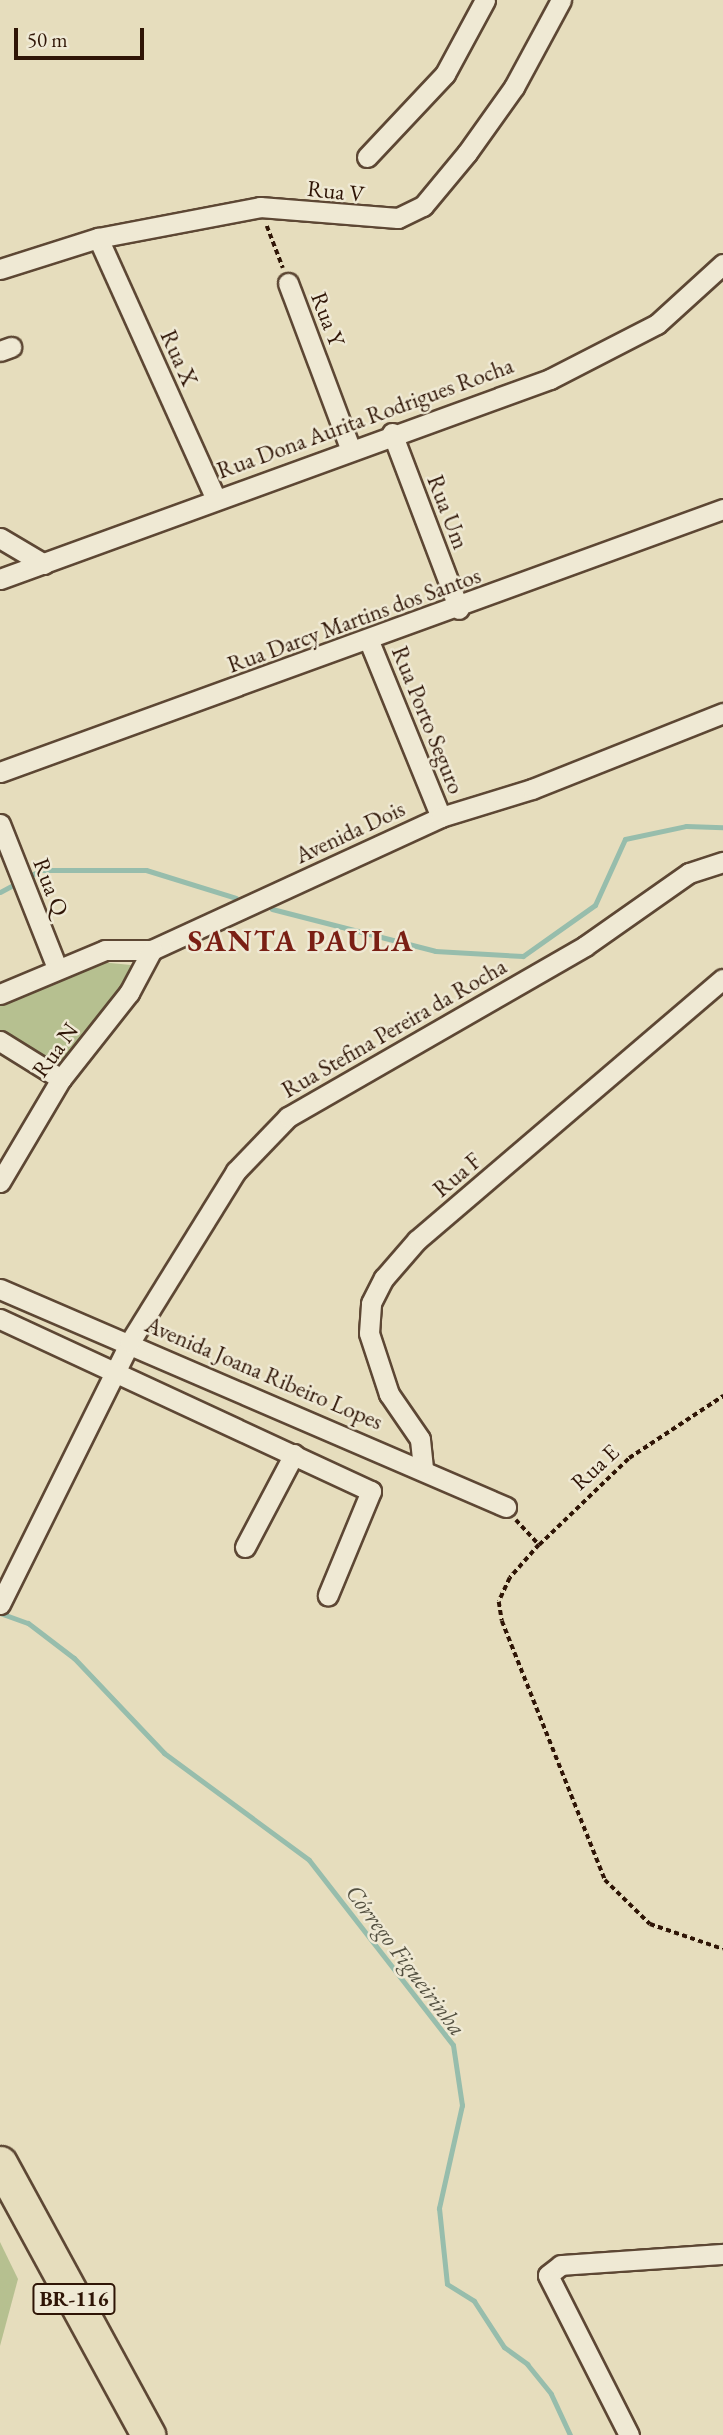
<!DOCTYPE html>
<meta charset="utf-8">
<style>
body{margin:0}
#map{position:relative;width:723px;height:2435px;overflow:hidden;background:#e6ddbd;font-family:"EB Garamond",serif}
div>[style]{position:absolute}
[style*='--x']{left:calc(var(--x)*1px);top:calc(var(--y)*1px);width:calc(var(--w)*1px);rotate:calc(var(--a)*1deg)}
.green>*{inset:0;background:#b6c090}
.stream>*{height:5px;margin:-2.5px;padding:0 2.5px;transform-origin:2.5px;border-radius:2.5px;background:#97bdac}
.path>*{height:3.5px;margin-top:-1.75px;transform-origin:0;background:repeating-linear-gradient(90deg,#2f1506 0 5px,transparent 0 8.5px)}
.roads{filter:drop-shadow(2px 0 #5d4734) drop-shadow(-2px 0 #5d4734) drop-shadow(0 2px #5d4734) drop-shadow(0 -2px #5d4734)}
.minor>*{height:19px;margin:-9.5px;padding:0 9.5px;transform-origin:9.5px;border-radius:9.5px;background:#efe9d4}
.trunk>*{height:33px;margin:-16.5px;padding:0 16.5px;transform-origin:16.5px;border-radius:16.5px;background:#e6ddbd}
span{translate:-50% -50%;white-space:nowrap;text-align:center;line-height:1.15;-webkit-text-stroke:5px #efe9d4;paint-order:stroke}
.shield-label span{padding:2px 5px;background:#efe9d4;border:2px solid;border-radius:5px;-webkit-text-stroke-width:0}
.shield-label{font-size:21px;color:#2f1506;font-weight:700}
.street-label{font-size:23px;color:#2f1506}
.water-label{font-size:24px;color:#535040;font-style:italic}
.district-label{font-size:30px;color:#7a1f14;font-weight:700;letter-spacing:2px}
.scale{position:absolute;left:14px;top:28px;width:130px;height:32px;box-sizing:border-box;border:4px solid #2f1506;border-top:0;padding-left:9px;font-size:21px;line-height:24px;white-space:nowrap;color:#2f1506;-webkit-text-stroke:5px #efe9d4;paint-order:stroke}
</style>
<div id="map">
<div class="green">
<div style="clip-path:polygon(100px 962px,131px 965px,130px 974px,57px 1066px,0 1034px,0 1000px)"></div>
<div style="clip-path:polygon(0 2242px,18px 2279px,0 2346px)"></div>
</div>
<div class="stream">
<div style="--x:0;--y:892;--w:47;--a:-28.2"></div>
<div style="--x:41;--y:870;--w:105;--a:0"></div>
<div style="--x:146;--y:870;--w:94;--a:17.3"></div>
<div style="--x:272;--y:909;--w:168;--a:14.4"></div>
<div style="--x:435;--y:951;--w:88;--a:3.3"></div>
<div style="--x:523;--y:956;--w:88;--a:-35.3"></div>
<div style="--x:595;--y:905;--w:72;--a:-65.6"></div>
<div style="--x:625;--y:839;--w:62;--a:-12"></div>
<div style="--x:686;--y:826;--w:37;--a:2"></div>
<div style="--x:0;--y:1613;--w:30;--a:20"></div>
<div style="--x:28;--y:1623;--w:58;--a:37.3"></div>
<div style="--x:74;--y:1658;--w:131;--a:46.5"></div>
<div style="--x:164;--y:1753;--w:180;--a:36.4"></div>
<div style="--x:309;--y:1860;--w:234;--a:52.1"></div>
<div style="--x:453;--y:2045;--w:61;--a:81.5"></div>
<div style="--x:462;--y:2105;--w:106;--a:102.6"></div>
<div style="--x:439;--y:2208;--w:76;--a:84"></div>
<div style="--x:447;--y:2284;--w:32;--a:32"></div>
<div style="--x:474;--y:2301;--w:55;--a:56.9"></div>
<div style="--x:504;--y:2347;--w:29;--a:36"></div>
<div style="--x:527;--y:2364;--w:38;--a:51"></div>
<div style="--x:551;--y:2394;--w:45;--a:65.1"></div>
</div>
<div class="path">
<div style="--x:267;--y:226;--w:45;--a:69.1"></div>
<div style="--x:516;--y:1520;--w:34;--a:47"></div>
<div style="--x:539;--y:1545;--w:125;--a:-44"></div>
<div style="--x:629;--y:1458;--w:113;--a:-33.4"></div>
<div style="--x:539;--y:1545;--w:44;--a:131.3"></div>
<div style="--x:510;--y:1578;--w:26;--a:115"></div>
<div style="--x:499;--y:1602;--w:19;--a:81"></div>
<div style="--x:502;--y:1621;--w:279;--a:68.3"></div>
<div style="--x:605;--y:1880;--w:63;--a:44.4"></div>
<div style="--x:650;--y:1924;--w:77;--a:18.9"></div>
</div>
<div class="roads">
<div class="minor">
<div style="--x:367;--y:157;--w:114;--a:-46.8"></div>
<div style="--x:445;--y:74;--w:84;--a:-61.6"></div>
<div style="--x:98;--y:238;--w:284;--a:65.7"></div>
<div style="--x:0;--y:269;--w:103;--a:-17.6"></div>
<div style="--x:98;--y:238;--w:165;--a:-10.8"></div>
<div style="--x:260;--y:207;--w:138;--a:4.6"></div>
<div style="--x:398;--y:218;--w:28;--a:-26"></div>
<div style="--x:423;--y:206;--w:69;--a:-50.3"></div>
<div style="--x:467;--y:153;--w:81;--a:-54.5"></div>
<div style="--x:514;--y:87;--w:99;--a:-61.6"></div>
<div style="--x:288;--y:283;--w:176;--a:69.4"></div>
<div style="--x:0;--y:351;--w:12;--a:-20"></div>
<div style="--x:392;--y:433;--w:188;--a:69.2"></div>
<div style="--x:0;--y:538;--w:51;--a:30.6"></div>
<div style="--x:0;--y:579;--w:585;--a:-19.98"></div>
<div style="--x:550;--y:379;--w:120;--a:-27.2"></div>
<div style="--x:657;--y:324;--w:89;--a:-42.3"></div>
<div style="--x:369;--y:641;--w:190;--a:67.8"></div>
<div style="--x:0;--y:772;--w:769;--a:-19.99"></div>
<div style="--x:0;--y:824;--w:155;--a:68.4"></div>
<div style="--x:0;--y:994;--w:114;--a:-22.7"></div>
<div style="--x:105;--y:950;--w:47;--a:0"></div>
<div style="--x:152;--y:950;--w:318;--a:-24.7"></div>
<div style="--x:441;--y:817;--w:95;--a:-17.1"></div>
<div style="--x:532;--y:789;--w:206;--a:-21.7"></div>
<div style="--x:0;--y:1041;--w:72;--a:31.9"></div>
<div style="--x:0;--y:1182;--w:120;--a:-59.4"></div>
<div style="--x:61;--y:1079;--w:110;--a:-51.7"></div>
<div style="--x:129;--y:993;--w:49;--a:-61.9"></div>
<div style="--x:0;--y:1289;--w:551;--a:23.31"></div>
<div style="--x:0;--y:1319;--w:409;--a:24.9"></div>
<div style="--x:371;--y:1491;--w:113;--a:112.5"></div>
<div style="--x:423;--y:1468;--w:29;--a:-96"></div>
<div style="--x:420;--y:1439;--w:55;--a:-124.6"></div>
<div style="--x:389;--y:1394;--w:64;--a:-108.2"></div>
<div style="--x:369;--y:1333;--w:30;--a:-86"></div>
<div style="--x:371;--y:1303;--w:28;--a:-63"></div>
<div style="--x:384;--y:1278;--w:50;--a:-49"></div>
<div style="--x:417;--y:1240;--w:402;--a:-40.5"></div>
<div style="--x:245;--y:1547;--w:105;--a:-62.2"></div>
<div style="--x:0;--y:1604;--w:292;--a:-63.6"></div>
<div style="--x:130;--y:1342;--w:201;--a:-58.2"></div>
<div style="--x:236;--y:1171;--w:75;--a:-46.1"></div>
<div style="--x:288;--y:1117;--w:343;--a:-29.9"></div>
<div style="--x:585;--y:946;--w:127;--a:-35.1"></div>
<div style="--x:689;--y:873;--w:36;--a:-18"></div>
<div style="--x:629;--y:2435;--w:179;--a:-116.9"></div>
<div style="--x:548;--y:2275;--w:16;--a:-38"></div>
<div style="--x:561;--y:2265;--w:162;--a:-3.9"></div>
</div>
<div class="trunk">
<div style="--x:0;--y:2163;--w:310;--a:61.4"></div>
</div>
</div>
<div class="shield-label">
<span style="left:74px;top:2299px">BR-116</span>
</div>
<div class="street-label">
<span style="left:336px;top:191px;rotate:6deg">Rua V</span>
<span style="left:328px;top:319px;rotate:69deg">Rua Y</span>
<span style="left:179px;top:358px;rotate:66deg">Rua X</span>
<span style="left:365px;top:418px;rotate:-20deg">Rua Dona Aurita Rodrigues Rocha</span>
<span style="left:448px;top:512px;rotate:69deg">Rua Um</span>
<span style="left:354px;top:620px;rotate:-20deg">Rua Darcy Martins dos Santos</span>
<span style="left:428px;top:720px;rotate:68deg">Rua Porto Seguro</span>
<span style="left:350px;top:832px;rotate:-25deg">Avenida Dois</span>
<span style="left:51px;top:887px;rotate:69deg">Rua Q</span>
<span style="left:394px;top:1028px;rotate:-30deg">Rua Stefina Pereira da Rocha</span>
<span style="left:55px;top:1050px;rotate:-54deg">Rua N</span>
<span style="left:457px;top:1175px;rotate:-40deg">Rua F</span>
<span style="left:264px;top:1373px;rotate:23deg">Avenida Joana Ribeiro Lopes</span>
<span style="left:595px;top:1467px;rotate:-43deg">Rua E</span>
</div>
<div class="water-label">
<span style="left:406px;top:1960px;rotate:53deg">Córrego Figueirinha</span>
</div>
<div class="district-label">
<span style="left:301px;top:941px">SANTA PAULA</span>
</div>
<div class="scale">50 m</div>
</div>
